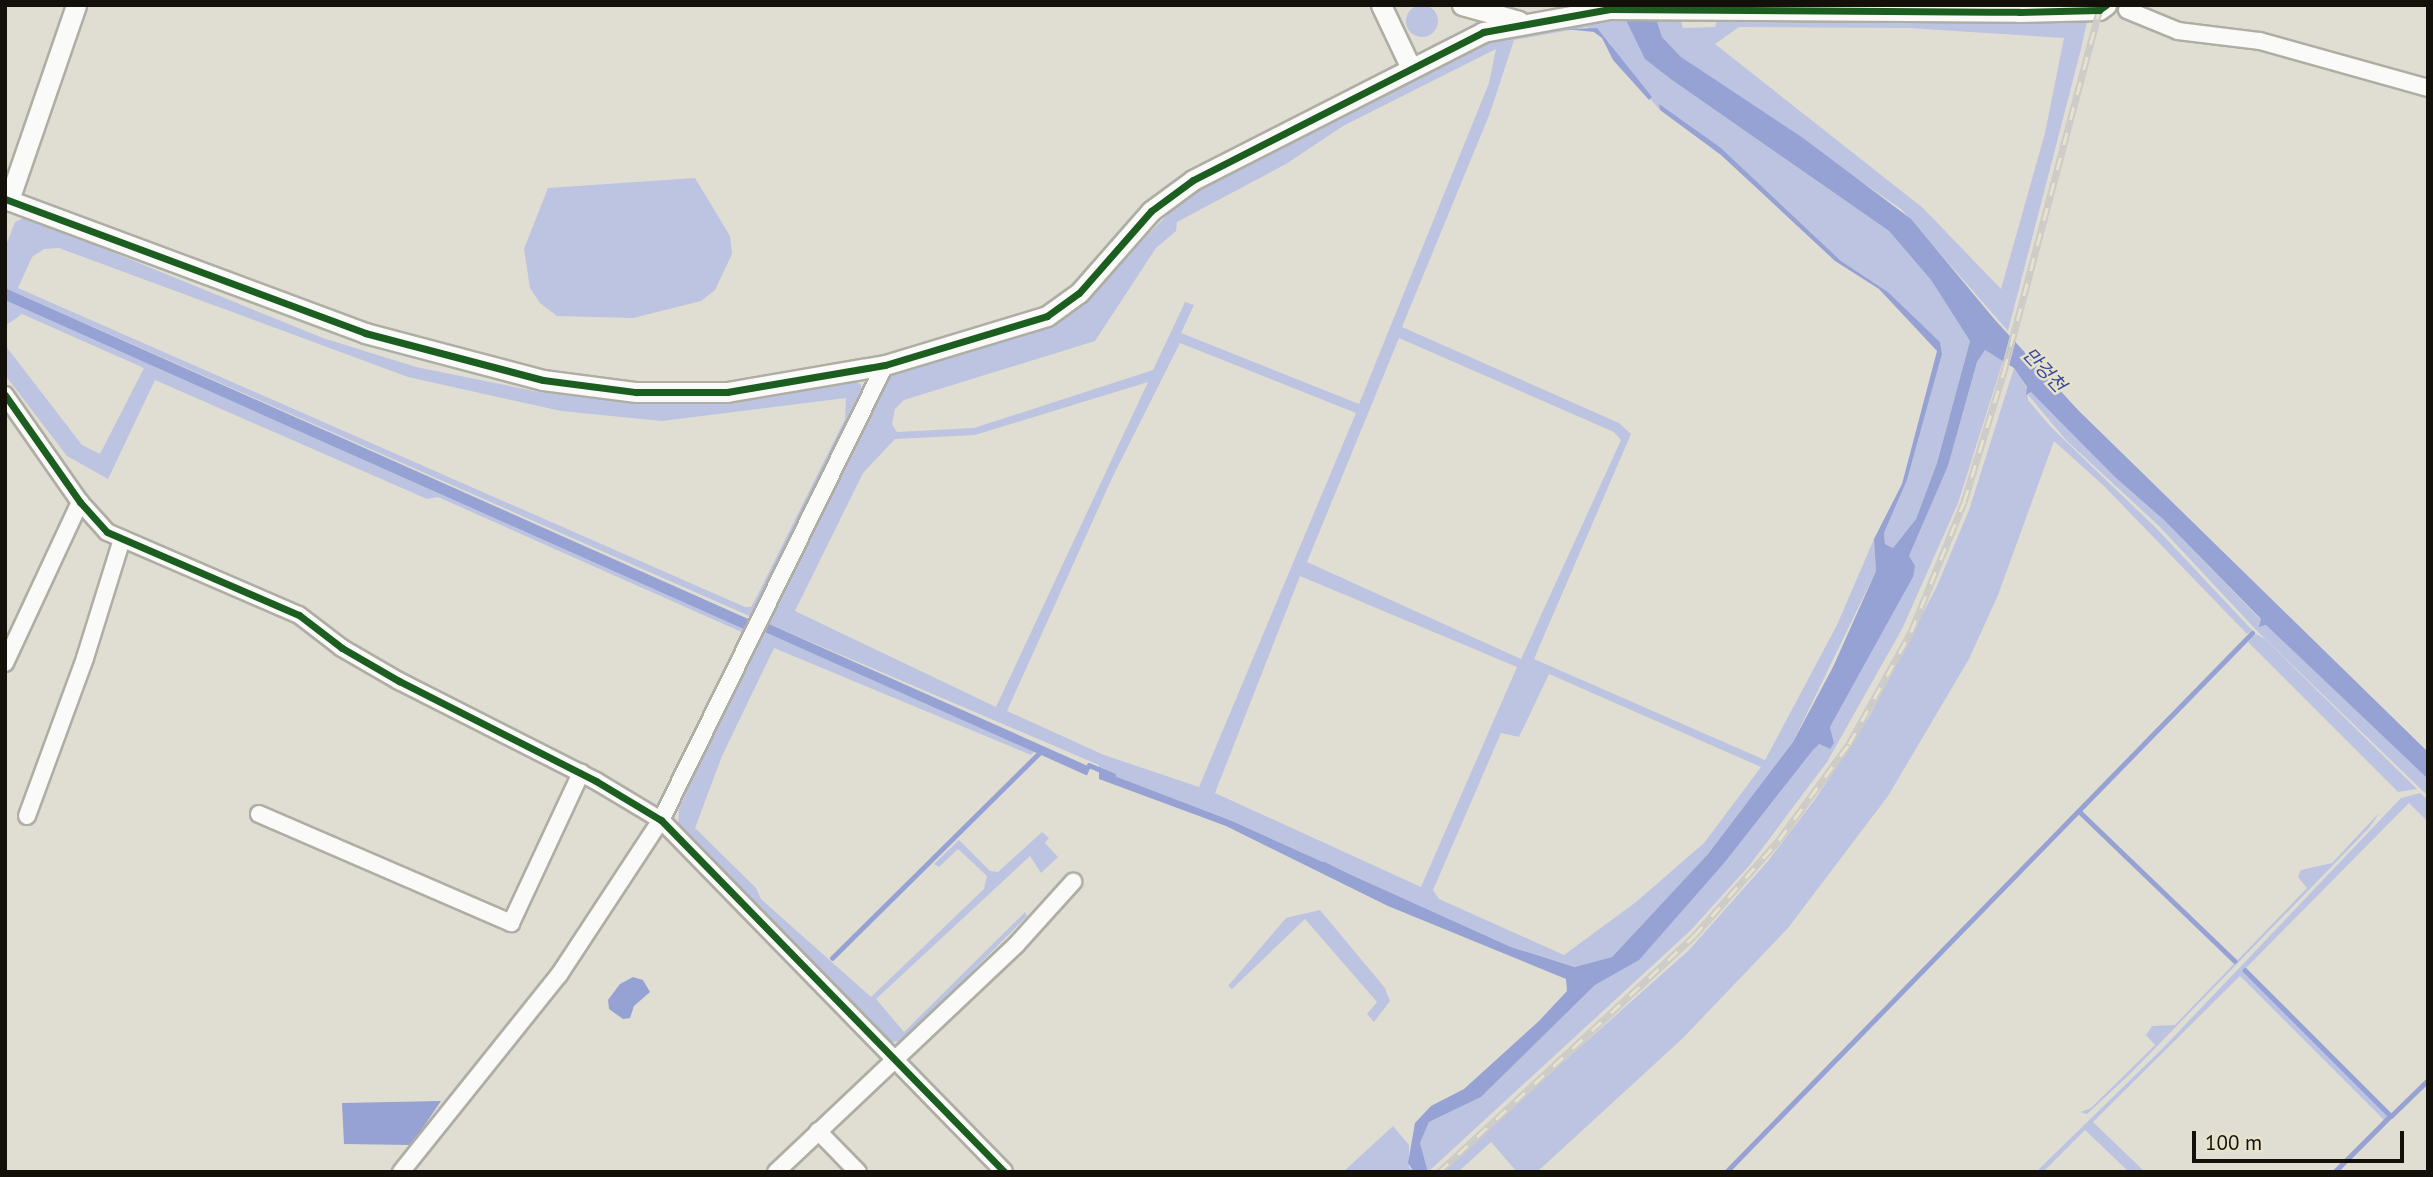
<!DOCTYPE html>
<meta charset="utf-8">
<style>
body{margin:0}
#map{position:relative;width:2433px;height:1177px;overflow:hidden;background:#e0ded2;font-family:"PT Sans","Noto Sans KR",sans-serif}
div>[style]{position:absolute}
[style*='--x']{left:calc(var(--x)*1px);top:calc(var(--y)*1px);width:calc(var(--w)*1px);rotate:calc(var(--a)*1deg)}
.green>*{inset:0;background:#bcc4e1}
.round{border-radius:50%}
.water>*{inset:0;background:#95a2d3;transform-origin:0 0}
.stream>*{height:4.5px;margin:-2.25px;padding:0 2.25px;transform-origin:2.25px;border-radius:2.25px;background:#95a2d3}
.roads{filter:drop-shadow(2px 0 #afaea4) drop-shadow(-2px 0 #afaea4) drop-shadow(0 2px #afaea4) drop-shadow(0 -2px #afaea4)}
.minor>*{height:16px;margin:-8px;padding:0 8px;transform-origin:8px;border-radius:8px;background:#fafaf8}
.tertiary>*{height:19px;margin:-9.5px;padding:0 9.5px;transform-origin:9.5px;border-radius:9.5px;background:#fafaf8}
.rail>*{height:7px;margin-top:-3.5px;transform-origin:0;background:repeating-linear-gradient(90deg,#e6e2cc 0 13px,#cccbc8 0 26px);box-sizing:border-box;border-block:2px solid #cccbc8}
.cycleway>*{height:7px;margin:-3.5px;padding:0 3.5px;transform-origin:3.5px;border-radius:3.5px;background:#1b5e20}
span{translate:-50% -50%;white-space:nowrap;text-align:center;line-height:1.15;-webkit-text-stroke:5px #e6e2cc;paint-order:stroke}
.water-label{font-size:19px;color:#3848a0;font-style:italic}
.frame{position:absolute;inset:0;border:7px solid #121009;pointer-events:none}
.scale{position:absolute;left:2192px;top:1131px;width:212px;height:32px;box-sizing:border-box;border:4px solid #121009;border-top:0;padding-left:9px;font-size:21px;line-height:24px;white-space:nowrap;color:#121009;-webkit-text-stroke:5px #e6e2cc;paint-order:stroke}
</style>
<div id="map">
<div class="green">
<div class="round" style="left:1406px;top:5px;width:32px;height:32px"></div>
<div style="clip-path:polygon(evenodd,1719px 15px,2084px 18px,2087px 22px,2080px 53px,2008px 331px,1901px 209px,1681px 57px,1662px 37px,1656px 18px,1680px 18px,1683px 28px,1715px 27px,1719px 15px,1739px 27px,1908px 28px,2064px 38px,2045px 133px,2001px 289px,1923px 208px,1715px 44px,1739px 27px)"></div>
<div style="clip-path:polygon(evenodd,1625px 18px,1648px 59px,1672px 80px,1889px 231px,1931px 280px,1970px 341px,1937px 463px,1916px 519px,1893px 548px,1885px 544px,1884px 533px,1907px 480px,1942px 354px,1940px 342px,1888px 292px,1841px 261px,1721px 148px,1658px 108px,1615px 56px,1610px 43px,1587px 27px,1514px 40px,1490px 113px,1402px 327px,1619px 423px,1631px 434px,1534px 659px,1765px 760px,1837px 625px,1874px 539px,1876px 571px,1793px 742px,1708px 854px,1612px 957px,1576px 967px,1511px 947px,1232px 821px,1099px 770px,1099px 765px,769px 624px,892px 371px,1030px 333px,1067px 317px,1186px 196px,1482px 40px,1580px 19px,1625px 18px,1496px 49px,1489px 83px,1359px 404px,1181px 333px,1194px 305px,1185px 302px,1153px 370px,974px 428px,897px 432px,892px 424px,895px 409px,904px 400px,1095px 341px,1156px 248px,1176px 231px,1177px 222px,1286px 164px,1343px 126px,1496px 49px,1625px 18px,1399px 338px,1614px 432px,1621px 440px,1521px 659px,1307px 562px,1399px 338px,1625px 18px,1180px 343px,1356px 413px,1199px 787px,1104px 755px,1007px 711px,1113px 476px,1180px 343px,1625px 18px,1148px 382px,996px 707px,795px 611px,863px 473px,895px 439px,975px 435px,1148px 382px,1625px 18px,1300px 576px,1517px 667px,1421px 887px,1215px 793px,1300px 576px,1625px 18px,1549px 674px,1761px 767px,1704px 843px,1636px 902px,1564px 955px,1439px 899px,1433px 890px,1501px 733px,1519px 737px,1549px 674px)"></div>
<div style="clip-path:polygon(695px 178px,730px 236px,732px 254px,715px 290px,701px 301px,633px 318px,557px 316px,540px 303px,530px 288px,524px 249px,548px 188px)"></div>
<div style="clip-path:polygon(evenodd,26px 217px,323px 338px,416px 367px,539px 392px,658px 403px,726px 400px,850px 380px,861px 384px,862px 396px,756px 619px,5px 288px,5px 248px,15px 222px,26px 217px,59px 248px,408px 377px,561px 411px,662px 421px,846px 398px,845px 419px,758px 594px,751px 607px,745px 607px,18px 288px,32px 257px,44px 249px,59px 248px)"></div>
<div style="clip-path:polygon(5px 299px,81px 330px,752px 628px,746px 634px,438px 497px,427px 499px,155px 380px,108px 479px,67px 456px,5px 375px,5px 345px,82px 445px,100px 454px,144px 368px,22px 314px,5px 326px)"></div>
<div style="clip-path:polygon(1985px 350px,2003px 361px,1958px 503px,1902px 629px,1827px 762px,1749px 866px,1690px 931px,1428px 1172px,1420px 1143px,1429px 1122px,1481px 1097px,1595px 985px,1638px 960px,1725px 862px,1813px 750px,1818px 744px,1830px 749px,1834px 743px,1830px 727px,1913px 577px,1909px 556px,1948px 466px,1977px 362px)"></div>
<div style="clip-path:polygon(2014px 368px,2027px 388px,2028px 400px,2052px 428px,2157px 529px,2252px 630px,2247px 634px,2104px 486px,2054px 441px,1998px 595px,1969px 659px,1888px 796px,1788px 928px,1683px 1038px,1537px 1172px,1517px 1172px,1491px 1142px,1458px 1172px,1440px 1172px,1689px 950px,1768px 861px,1816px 798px,1869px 717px,1937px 586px,1969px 510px)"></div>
<div style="clip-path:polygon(2031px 391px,2164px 520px,2261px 620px,2261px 627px,2266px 625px,2428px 779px,2428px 796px,2258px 632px,2159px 526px,2066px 440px,2028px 395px)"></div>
<div style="clip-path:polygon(765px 632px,1036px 750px,1031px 755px,774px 648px,722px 756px,695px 828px,756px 888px,761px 899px,871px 997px,984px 889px,987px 876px,958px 849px,939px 867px,934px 864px,959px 840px,990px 871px,998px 872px,1042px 832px,1049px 838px,1045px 843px,1058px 857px,1041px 873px,1030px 856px,876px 999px,904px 1032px,1025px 912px,1027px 916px,903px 1041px,892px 1042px,678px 829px,679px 809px,690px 784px)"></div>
<div style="clip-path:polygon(2256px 634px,2265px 639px,2417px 789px,2398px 792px,2248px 642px)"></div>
<div style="clip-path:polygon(2420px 793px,2428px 800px,2428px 822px,2409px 803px,2244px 970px,2388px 1116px,2384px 1120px,2240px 976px,2093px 1122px,2145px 1172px,2129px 1172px,2085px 1130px,2043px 1172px,2036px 1172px,2162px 1049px,2401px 798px)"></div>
<div style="clip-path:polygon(2380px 812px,2369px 828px,2130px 1074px,2087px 1114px,2080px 1112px,2091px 1108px,2155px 1045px,2146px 1035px,2152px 1026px,2175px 1025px,2307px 888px,2298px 877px,2301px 870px,2332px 863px)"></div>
<div style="clip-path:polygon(1320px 910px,1385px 988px,1390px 1001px,1374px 1022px,1367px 1014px,1377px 1002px,1305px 919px,1232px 989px,1228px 986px,1286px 918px)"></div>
<div style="clip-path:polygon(1393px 1126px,1409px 1145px,1409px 1167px,1414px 1172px,1343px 1172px)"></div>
</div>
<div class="water">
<div style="clip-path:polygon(1625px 18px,1656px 18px,1662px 37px,1681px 57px,1803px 138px,1911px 219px,1995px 320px,2078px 410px,2428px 752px,2428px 779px,2266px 625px,2259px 627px,2261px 619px,2164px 520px,2114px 476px,2031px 392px,2026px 395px,2027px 387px,2014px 368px,1985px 350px,1977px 362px,1948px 466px,1909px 556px,1915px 566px,1913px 577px,1830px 727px,1834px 743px,1830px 749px,1819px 744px,1813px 750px,1725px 862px,1639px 960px,1595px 985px,1481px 1097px,1429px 1122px,1420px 1143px,1428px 1172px,1414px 1172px,1408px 1163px,1415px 1123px,1431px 1106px,1464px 1089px,1539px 1021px,1567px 991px,1566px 979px,1388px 906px,1226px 826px,1099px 779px,1099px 770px,1232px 821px,1511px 947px,1575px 967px,1612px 957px,1708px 854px,1793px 742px,1833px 667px,1876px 571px,1874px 539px,1902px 484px,1937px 351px,1879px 289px,1835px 261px,1721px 155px,1660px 110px,1659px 104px,1721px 148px,1841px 261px,1888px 292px,1940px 342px,1942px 354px,1907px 480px,1884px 533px,1885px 544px,1893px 548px,1916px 519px,1937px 463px,1970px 341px,1931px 280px,1889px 231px,1672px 80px,1645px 59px)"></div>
<div style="clip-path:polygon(1597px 28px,1652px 97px,1649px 100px,1613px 60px,1602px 38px,1594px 32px,1565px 29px)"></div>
<div style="left:5px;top:288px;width:821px;height:11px;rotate:24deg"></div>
<div style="left:769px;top:624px;width:352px;height:9px;rotate:24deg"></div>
<div style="clip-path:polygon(633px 977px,643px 980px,650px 992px,634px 1006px,630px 1018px,623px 1019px,609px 1009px,608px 1000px,620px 984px)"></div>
<div style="clip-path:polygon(441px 1101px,411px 1145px,344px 1144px,342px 1103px)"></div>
</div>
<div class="stream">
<div style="--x:1089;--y:765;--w:26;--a:23"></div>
<div style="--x:2079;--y:811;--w:216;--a:43.9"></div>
<div style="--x:1324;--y:864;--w:34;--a:27"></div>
<div style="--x:832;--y:958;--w:293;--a:-44.7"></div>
<div style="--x:2245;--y:970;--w:206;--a:45"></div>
<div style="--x:2391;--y:1116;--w:79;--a:135"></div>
<div style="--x:2391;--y:1116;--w:52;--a:-44.2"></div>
<div style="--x:1726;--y:1172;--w:753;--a:-45.7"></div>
</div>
<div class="roads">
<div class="minor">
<div style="--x:2127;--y:10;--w:55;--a:22.4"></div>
<div style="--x:2178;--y:31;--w:83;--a:7"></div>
<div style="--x:2260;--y:41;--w:174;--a:15.6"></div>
<div style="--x:5;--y:395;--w:131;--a:55"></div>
<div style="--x:80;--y:502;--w:40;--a:48"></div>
<div style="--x:107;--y:532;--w:209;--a:23.4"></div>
<div style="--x:299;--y:615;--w:54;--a:37.5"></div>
<div style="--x:342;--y:648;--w:66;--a:30.1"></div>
<div style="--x:399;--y:681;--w:221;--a:26.9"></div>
<div style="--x:596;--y:781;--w:76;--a:31"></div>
<div style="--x:661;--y:820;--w:491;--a:45.7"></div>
<div style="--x:5;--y:663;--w:178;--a:-65"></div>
<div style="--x:259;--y:814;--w:275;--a:23.4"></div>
<div style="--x:511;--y:923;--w:166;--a:-65"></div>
<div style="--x:27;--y:816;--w:168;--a:-69.8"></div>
<div style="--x:85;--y:658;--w:125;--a:-72.7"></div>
<div style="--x:818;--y:1131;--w:57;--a:45.7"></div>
<div style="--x:401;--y:1172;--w:253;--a:-51.3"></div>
<div style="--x:559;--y:975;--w:186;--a:-56.7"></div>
<div style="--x:661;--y:820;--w:507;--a:-63.79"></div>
<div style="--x:776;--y:1172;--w:332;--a:-43.4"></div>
<div style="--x:1017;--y:944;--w:84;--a:-47.9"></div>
</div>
<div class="tertiary">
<div style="--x:1381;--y:5;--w:68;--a:64.6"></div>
<div style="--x:1462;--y:5;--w:59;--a:15.7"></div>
<div style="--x:5;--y:199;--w:384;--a:20.4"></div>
<div style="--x:365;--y:333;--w:184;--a:14.8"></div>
<div style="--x:543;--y:380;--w:94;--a:7.4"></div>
<div style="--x:636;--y:392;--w:91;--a:0"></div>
<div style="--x:727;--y:392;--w:160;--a:-9.7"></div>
<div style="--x:885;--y:365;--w:169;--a:-16.8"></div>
<div style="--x:1047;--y:316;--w:39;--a:-36"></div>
<div style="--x:1079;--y:293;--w:109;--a:-48.7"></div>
<div style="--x:1151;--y:211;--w:52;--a:-36.4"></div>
<div style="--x:1193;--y:180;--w:326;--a:-27"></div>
<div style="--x:1483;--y:32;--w:129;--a:-10.3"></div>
<div style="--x:1610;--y:9;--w:409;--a:0.4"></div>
<div style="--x:2019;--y:12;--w:80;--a:-1.4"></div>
<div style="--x:2099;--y:10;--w:9;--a:-36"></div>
<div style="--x:9;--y:200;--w:206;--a:-71"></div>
</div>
</div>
<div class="rail">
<div style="--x:1439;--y:1172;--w:347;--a:-42.8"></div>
<div style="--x:1694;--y:936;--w:128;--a:-48.5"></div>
<div style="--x:1779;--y:840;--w:119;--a:-53.9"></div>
<div style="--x:1849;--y:744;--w:128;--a:-61"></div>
<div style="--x:1911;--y:632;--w:140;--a:-67.8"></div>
<div style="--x:1964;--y:502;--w:137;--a:-73"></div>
<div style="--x:2004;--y:371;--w:379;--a:-75.2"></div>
</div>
<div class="cycleway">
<div style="--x:5;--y:199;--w:384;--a:20.4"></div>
<div style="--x:365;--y:333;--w:184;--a:14.8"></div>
<div style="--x:543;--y:380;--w:94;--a:7.4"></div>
<div style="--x:636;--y:392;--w:91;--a:0"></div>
<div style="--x:727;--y:392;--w:160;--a:-9.7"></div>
<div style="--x:885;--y:365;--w:169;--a:-16.8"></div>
<div style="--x:1047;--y:316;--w:39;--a:-36"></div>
<div style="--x:1079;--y:293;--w:109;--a:-48.7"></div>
<div style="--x:1151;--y:211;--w:52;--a:-36.4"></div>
<div style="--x:1193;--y:180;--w:326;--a:-27"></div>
<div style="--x:1483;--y:32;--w:129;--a:-10.3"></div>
<div style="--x:1610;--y:9;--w:409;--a:0.4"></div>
<div style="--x:2019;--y:12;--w:80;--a:-1.4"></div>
<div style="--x:2099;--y:10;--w:9;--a:-36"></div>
<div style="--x:5;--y:395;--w:131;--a:55"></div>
<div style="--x:80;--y:502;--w:40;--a:48"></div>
<div style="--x:107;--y:532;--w:209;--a:23.4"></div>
<div style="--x:299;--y:615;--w:54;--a:37.5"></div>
<div style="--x:342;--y:648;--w:66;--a:30.1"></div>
<div style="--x:399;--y:681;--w:221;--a:26.9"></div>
<div style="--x:596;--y:781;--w:76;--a:31"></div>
<div style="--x:661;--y:820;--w:491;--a:45.7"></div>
</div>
<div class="water-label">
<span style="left:2044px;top:370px;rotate:47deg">만겅천</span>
</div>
<div class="frame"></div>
<div class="scale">100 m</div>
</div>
